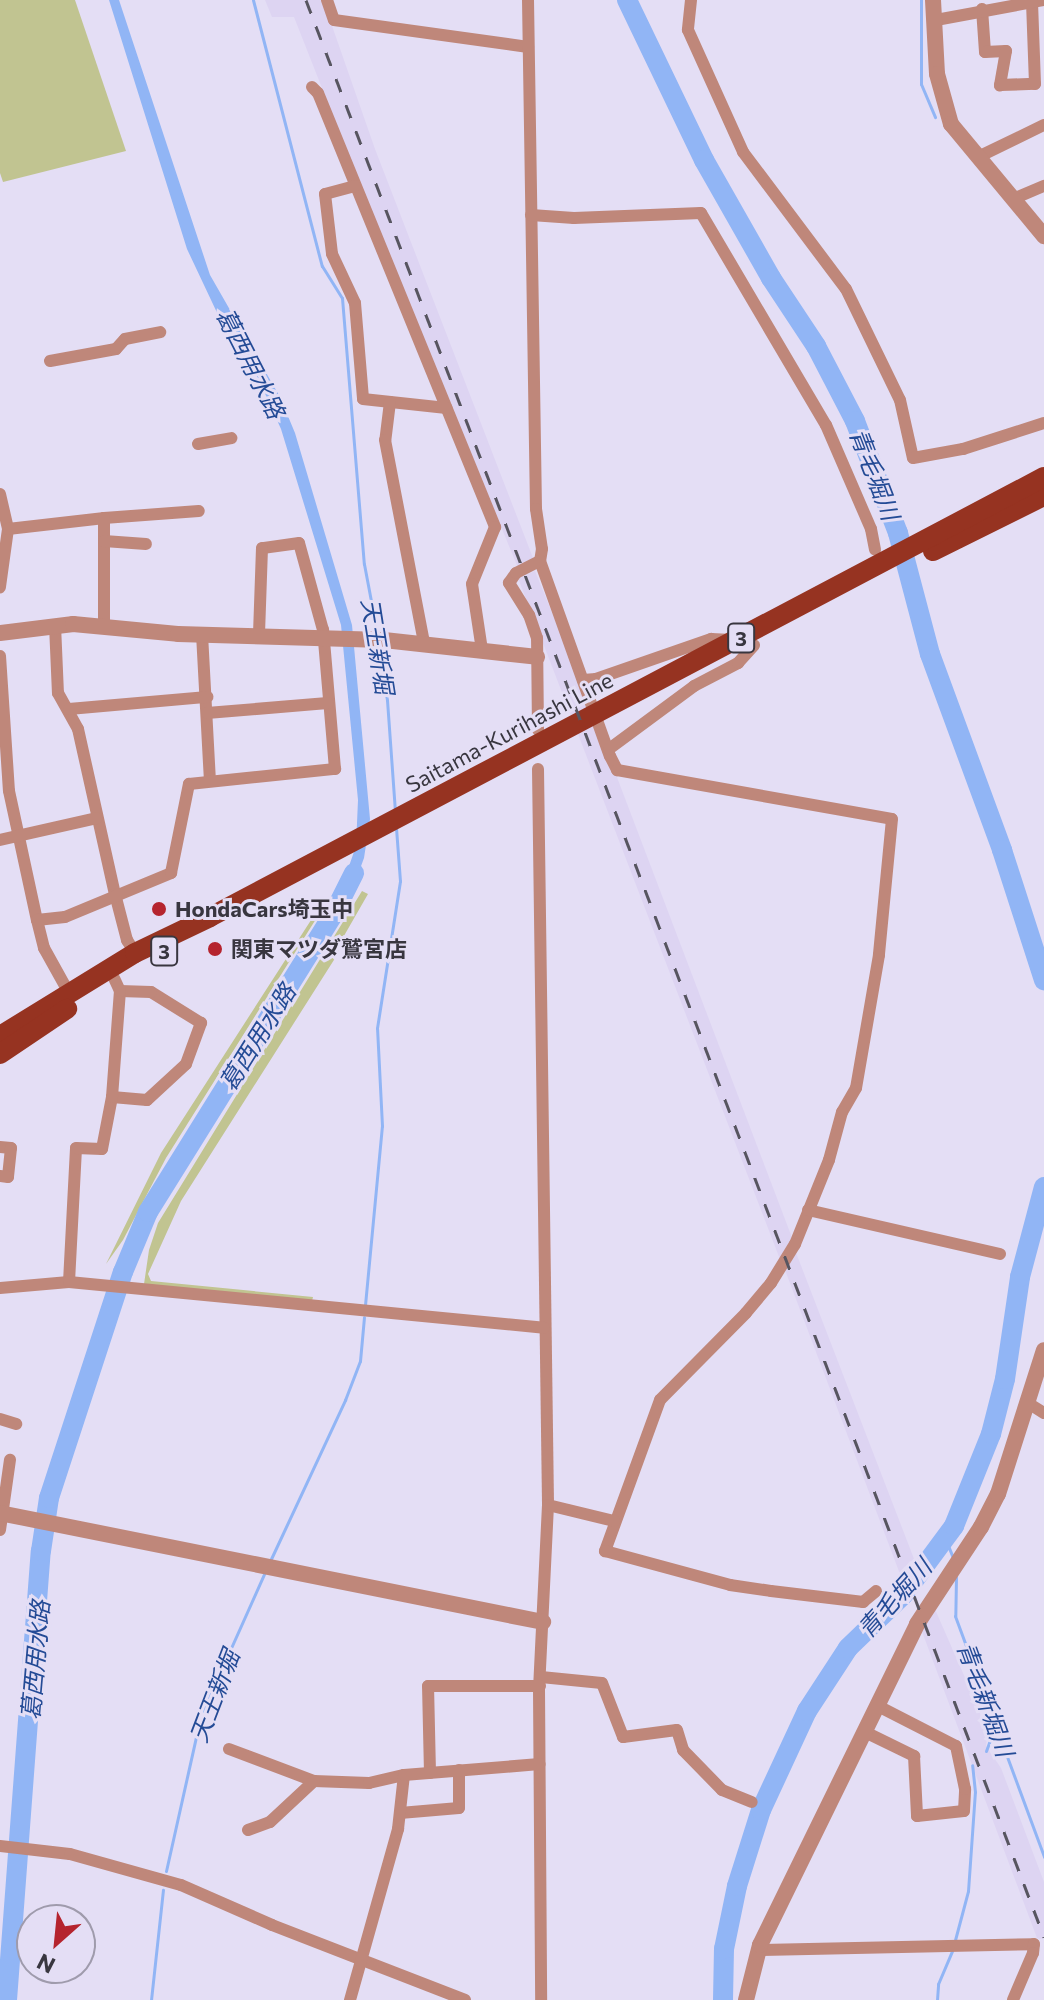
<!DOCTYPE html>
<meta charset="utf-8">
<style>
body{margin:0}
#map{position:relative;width:1044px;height:2000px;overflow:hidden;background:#e4def5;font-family:Commissioner,"Noto Sans JP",sans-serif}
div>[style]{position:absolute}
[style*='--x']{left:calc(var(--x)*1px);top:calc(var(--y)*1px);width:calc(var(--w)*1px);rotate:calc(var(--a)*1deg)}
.built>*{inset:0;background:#ddd4f2}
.green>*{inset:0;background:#c1c491}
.water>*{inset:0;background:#91b5f5}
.stream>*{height:3px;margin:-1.5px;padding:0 1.5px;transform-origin:1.5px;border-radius:1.5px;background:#91b5f5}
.river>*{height:20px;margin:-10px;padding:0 10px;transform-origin:10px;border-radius:10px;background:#91b5f5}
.minor>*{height:12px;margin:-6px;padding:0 6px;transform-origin:6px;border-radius:6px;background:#bf877a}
.tertiary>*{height:16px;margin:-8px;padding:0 8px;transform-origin:8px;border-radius:8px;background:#bf877a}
.primary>*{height:20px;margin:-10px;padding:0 10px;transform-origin:10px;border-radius:10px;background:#963321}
.rail>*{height:3px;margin-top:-1.5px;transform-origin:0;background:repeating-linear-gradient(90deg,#575560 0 14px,transparent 0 28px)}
.dots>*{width:22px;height:22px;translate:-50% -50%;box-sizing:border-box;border:4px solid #e4def5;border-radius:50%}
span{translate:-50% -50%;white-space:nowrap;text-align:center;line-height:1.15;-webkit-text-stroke:6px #e4def5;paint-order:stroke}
.shield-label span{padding:2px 6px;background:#e4def5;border:2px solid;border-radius:6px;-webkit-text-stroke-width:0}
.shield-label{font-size:20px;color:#38363f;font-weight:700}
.street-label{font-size:22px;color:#38363f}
.poi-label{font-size:22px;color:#38363f;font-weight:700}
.left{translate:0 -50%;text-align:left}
.water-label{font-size:24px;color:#244b96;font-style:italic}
.north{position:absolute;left:16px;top:1904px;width:80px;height:80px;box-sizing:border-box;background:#e4def5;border:2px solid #9f9bac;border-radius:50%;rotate:207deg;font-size:22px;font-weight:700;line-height:32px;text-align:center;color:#38363f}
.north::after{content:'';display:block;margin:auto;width:28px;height:36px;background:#b5242e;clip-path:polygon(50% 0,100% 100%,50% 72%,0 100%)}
</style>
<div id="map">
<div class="built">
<div style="clip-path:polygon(265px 0,323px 0,375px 149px,533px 558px,518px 568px,426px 343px,413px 319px,294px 17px,272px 17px)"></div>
<div style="clip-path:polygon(535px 571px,588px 701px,791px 1235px,792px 1243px,781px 1262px,518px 578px)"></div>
<div style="clip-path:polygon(795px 1250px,916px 1564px,903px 1582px,785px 1270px)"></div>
<div style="clip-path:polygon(934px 1607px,988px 1730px,986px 1746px,1001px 1768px,1044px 1882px,1044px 1938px,1040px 1939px,1037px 1938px,921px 1629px)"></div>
</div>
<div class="green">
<div style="clip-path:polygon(0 0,75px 0,126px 151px,3px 182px,0 173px)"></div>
<div style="clip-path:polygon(362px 891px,368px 894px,337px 948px,339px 952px,181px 1201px,148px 1274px,151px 1281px,313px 1297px,312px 1301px,144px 1284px,149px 1250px,158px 1223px)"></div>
<div style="clip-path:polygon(313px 917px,316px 919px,166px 1158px,123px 1240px,106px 1264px,161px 1153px)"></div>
</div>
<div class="water">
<div style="clip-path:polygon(109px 0,119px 0,210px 275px,280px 397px,295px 433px,352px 625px,370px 819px,364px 858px,349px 899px,340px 892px,356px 846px,358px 800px,341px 625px,281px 429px,258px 378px,220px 319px,187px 249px)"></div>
</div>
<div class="stream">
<div style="--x:253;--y:0;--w:275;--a:75.5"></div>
<div style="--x:322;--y:266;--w:38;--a:58"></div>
<div style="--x:342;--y:298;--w:267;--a:85.3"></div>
<div style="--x:364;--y:564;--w:70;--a:79.3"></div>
<div style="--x:921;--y:0;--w:84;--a:90"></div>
<div style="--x:921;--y:84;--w:36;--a:67"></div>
<div style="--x:378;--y:645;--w:56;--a:80.7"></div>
<div style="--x:387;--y:700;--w:112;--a:85.9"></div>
<div style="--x:365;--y:1305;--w:180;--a:-84.6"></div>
<div style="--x:382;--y:1126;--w:98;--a:-92.9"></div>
<div style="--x:377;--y:1028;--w:149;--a:-81.1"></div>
<div style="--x:400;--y:881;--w:53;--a:-94.3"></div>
<div style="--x:945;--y:1538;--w:22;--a:68"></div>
<div style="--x:270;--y:1561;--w:178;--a:-65"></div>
<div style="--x:345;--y:1400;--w:42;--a:-69"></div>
<div style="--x:360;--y:1361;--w:44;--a:-84.8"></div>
<div style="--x:956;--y:1577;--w:39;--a:91"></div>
<div style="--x:955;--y:1616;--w:257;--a:69.7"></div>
<div style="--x:986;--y:1751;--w:23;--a:-70"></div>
<div style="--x:166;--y:1871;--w:160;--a:-77.4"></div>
<div style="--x:201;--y:1715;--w:157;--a:-65.9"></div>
<div style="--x:955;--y:1940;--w:51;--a:-75.1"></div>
<div style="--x:968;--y:1891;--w:99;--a:-86"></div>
<div style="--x:975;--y:1792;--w:27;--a:-96"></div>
<div style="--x:151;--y:2000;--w:111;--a:-83.8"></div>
<div style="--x:937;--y:2000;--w:16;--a:-86"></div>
<div style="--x:938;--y:1984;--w:36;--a:-67"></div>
</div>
<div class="river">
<div style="--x:627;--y:0;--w:178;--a:64.3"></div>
<div style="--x:704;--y:160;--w:136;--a:60.4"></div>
<div style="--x:771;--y:278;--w:82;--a:56.5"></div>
<div style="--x:816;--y:346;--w:85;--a:62.5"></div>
<div style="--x:855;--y:421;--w:120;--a:69"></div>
<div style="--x:898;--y:533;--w:125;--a:75.2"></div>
<div style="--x:930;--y:654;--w:209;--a:69.8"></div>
<div style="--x:1002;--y:850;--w:137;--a:72.1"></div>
<div style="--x:7;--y:2000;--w:450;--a:-85.7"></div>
<div style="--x:41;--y:1551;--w:54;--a:-81.4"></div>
<div style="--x:49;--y:1498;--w:238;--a:-71.9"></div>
<div style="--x:123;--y:1272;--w:65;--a:-67.4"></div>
<div style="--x:148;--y:1212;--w:350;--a:-58.1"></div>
<div style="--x:333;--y:915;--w:47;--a:-63.4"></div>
<div style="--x:723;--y:2000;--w:51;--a:-88.9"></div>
<div style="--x:724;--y:1949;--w:64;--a:-78.3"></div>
<div style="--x:737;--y:1886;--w:80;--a:-72.5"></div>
<div style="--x:761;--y:1810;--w:109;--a:-65.1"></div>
<div style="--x:807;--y:1711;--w:75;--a:-56.9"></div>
<div style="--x:848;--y:1648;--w:76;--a:-43.9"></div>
<div style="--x:903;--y:1595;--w:86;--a:-53.5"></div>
<div style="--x:954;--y:1526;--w:99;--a:-68.1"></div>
<div style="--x:991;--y:1434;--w:57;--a:-75.7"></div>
<div style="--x:1005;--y:1379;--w:103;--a:-81.6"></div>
<div style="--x:1020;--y:1277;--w:93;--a:-75.1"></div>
</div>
<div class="minor">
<div style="--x:327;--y:0;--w:21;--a:71"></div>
<div style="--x:334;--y:20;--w:196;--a:7.9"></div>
<div style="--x:528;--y:0;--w:509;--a:89.1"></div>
<div style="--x:536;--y:509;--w:40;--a:81.5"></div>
<div style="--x:542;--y:549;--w:12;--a:99"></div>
<div style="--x:540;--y:561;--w:207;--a:70.3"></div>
<div style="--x:610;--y:756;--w:16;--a:63"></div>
<div style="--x:617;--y:770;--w:279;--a:10.1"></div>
<div style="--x:892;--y:819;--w:137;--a:95.5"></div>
<div style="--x:879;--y:955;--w:135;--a:99.8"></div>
<div style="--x:856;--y:1088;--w:28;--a:120"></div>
<div style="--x:842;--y:1112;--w:50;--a:105.2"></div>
<div style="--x:829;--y:1160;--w:91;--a:112"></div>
<div style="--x:795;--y:1244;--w:46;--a:121.6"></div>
<div style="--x:771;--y:1283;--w:39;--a:130"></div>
<div style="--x:746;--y:1313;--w:122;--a:134.7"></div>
<div style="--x:660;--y:1400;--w:161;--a:110"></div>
<div style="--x:605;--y:1551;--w:130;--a:15.2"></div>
<div style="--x:730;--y:1585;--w:41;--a:8.3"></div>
<div style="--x:771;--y:1591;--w:93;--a:6.8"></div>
<div style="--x:863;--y:1602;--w:17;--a:-40"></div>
<div style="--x:691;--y:0;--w:30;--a:96"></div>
<div style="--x:688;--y:30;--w:134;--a:65.7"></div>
<div style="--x:743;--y:152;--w:171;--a:53.1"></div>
<div style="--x:846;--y:289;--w:123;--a:64.1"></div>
<div style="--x:900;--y:400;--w:59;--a:77.4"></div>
<div style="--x:913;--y:458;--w:51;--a:-10.2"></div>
<div style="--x:963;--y:449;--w:85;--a:-17.8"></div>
<div style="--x:982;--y:9;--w:43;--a:86"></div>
<div style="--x:985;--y:52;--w:21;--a:-3"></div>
<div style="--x:1006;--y:51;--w:35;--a:100"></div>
<div style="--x:1000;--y:85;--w:35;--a:-2"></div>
<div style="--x:1035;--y:84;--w:81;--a:-92.1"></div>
<div style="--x:936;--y:20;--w:110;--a:-10.5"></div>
<div style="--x:312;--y:87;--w:8;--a:45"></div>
<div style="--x:318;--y:93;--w:469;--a:67.8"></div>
<div style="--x:495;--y:527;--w:61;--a:112"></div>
<div style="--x:472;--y:584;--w:67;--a:81.4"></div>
<div style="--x:978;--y:157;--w:73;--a:-25.9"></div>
<div style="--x:355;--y:186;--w:31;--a:165"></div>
<div style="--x:325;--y:194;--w:60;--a:83.3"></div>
<div style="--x:332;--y:254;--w:54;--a:64.9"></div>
<div style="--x:355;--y:303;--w:96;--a:85.2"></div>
<div style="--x:363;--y:399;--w:84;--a:6.1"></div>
<div style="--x:1013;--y:199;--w:34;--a:-23"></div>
<div style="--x:531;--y:215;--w:43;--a:4"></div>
<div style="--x:574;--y:218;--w:127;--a:-2.3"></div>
<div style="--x:701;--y:213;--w:246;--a:59.5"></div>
<div style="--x:826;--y:425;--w:113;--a:66.6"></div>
<div style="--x:871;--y:529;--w:21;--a:79"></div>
<div style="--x:50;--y:361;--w:67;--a:-10.3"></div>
<div style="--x:116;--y:349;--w:13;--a:-48"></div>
<div style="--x:125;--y:339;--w:36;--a:-11"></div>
<div style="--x:390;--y:402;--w:38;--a:97"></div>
<div style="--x:385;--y:440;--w:207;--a:79.1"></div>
<div style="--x:198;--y:444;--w:34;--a:-10"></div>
<div style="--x:0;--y:494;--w:36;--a:77"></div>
<div style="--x:8;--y:529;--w:59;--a:97.9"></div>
<div style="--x:104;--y:518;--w:95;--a:-4.2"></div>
<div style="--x:8;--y:529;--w:97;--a:-6.5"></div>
<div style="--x:104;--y:518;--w:108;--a:90"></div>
<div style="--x:104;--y:541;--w:42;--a:4.1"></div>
<div style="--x:55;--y:625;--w:68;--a:87.5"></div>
<div style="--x:58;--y:693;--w:41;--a:60.9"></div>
<div style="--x:78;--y:729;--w:169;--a:77.4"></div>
<div style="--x:115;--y:894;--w:48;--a:75.4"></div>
<div style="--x:127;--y:940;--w:15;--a:58"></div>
<div style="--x:202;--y:634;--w:147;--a:86.9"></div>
<div style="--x:0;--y:656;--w:135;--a:86.2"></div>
<div style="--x:9;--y:791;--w:132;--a:77.8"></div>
<div style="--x:37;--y:920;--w:28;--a:-6"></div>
<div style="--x:65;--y:917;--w:115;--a:-22.5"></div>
<div style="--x:171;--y:873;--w:91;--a:-78.6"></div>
<div style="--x:189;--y:784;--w:147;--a:-5.9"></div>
<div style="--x:335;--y:769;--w:140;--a:-94.9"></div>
<div style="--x:323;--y:630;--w:90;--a:-105.4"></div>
<div style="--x:299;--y:543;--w:37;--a:172"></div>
<div style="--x:262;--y:548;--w:87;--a:92"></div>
<div style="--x:583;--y:680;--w:13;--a:-4"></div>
<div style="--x:596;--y:679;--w:122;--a:-19.2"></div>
<div style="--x:711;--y:639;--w:21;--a:3"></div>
<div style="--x:69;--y:709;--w:139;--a:-5"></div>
<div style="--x:207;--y:713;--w:121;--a:-4.7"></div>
<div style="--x:538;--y:730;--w:92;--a:-90.6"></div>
<div style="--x:537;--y:638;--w:24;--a:-109"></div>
<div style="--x:529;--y:615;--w:38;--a:-122"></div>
<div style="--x:509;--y:583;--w:12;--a:-55"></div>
<div style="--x:516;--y:573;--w:27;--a:-27"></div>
<div style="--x:609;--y:749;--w:106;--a:-36.5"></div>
<div style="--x:694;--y:686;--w:50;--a:-27.6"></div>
<div style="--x:738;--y:663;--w:24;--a:-48"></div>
<div style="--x:538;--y:769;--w:736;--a:89.22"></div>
<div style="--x:548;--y:1505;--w:185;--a:92.8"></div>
<div style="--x:539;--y:1690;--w:310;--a:89.6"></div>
<div style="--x:0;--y:840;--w:99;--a:-12.8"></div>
<div style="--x:37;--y:920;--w:29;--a:76"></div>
<div style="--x:44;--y:948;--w:51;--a:60.9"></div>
<div style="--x:112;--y:1097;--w:35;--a:5"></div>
<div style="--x:147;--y:1100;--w:53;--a:-42.7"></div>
<div style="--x:186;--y:1064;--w:44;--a:-69.9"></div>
<div style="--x:201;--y:1023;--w:59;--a:-148.2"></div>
<div style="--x:151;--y:992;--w:31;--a:-178"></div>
<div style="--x:0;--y:1147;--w:11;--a:5"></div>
<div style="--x:11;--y:1148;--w:29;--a:96"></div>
<div style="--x:8;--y:1177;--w:8;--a:-173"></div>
<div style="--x:808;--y:1210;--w:197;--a:12.9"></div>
<div style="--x:69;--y:1282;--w:134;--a:-87"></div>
<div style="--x:76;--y:1148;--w:26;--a:2"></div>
<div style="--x:102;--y:1149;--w:53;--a:-79.1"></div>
<div style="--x:112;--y:1097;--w:106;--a:-85.7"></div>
<div style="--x:120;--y:991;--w:14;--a:-115"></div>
<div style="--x:0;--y:1288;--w:69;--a:-5"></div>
<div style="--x:69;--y:1282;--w:477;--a:5.5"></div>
<div style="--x:1028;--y:1403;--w:19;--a:32"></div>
<div style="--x:0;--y:1419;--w:17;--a:17"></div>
<div style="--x:548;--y:1505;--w:68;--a:13.6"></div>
<div style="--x:0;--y:1530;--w:71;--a:-81.9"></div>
<div style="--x:541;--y:1677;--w:61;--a:5.6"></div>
<div style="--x:602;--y:1683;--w:58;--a:68.7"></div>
<div style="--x:623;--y:1737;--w:54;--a:-7.4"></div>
<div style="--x:677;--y:1730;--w:21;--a:73"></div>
<div style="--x:683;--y:1750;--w:56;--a:45.7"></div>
<div style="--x:722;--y:1790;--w:32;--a:22"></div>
<div style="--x:865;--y:1732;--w:55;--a:26.1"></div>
<div style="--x:914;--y:1756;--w:60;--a:87.1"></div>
<div style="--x:917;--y:1816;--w:47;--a:-6.1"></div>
<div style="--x:964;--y:1811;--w:22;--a:-87"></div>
<div style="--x:965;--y:1789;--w:44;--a:-101.8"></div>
<div style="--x:956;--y:1746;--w:88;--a:-152.9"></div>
<div style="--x:229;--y:1749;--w:91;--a:20.6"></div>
<div style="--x:314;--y:1781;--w:55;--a:2.1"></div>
<div style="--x:369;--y:1783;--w:36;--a:-13"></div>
<div style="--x:430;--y:1773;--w:87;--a:-91.3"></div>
<div style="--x:428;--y:1686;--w:112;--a:0"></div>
<div style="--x:400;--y:1813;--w:59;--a:-4.8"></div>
<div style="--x:459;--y:1808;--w:38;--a:-90"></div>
<div style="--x:248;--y:1830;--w:23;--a:-20"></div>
<div style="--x:270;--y:1822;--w:60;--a:-43"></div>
<div style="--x:0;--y:1846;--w:70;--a:6.5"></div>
<div style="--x:70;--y:1854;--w:115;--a:15.6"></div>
<div style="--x:181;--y:1885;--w:99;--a:23.7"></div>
<div style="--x:272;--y:1925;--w:207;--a:21.2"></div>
<div style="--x:758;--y:1950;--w:276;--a:-1.2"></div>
<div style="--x:1034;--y:1944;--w:9;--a:96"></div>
<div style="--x:1033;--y:1953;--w:51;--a:113.1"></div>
<div style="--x:350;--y:2000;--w:178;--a:-74.3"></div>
<div style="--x:398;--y:1829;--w:54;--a:-83.7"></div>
<div style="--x:404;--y:1775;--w:136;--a:-4.6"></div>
</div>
<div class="tertiary">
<div style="--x:933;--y:0;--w:74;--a:86.9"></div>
<div style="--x:937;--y:74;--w:52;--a:74.4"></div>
<div style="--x:951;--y:124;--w:146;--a:50.3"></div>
<div style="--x:0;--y:633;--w:74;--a:-7"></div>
<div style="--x:73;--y:624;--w:105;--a:5.4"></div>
<div style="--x:178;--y:634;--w:206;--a:1.7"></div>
<div style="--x:384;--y:640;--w:154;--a:6.3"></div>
<div style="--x:0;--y:1513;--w:554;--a:11.35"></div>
<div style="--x:746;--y:2000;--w:57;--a:-75.7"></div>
<div style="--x:760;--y:1945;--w:357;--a:-63.9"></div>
<div style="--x:917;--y:1624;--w:116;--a:-56.6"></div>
<div style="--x:981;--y:1527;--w:37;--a:-63"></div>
<div style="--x:998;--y:1494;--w:151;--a:-72.3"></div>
</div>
<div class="primary">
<div style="--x:933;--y:551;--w:124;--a:-26.4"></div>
<div style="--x:0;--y:1036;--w:158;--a:-31.6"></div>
<div style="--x:135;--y:953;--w:83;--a:-25.6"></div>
<div style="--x:210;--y:917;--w:943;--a:-27.82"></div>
<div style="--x:0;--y:1054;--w:81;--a:-33.9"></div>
</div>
<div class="rail">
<div style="--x:306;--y:0;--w:2073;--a:69.14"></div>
</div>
<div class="dots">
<div style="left:159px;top:909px;background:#b5242e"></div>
<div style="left:215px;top:949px;background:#b5242e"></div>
</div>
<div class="shield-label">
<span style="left:741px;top:638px">3</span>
<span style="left:164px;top:951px">3</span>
</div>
<div class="street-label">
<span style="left:509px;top:732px;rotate:-28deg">Saitama-Kurihashi Line</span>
</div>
<div class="poi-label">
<span class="left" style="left:175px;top:909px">HondaCars埼玉中</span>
<span class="left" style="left:231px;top:949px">関東マツダ鷲宮店</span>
</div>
<div class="water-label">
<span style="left:251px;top:363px;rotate:63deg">葛西用水路</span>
<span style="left:875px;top:474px;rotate:69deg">青毛堀川</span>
<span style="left:378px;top:646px;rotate:81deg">天王新堀</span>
<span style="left:257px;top:1037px;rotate:-58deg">葛西用水路</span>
<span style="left:894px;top:1598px;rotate:-48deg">青毛堀川</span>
<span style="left:35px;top:1660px;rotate:-85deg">葛西用水路</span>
<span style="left:214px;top:1696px;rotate:-69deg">天王新堀</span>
<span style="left:986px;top:1699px;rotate:70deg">青毛新堀川</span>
</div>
<div class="north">N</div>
</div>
